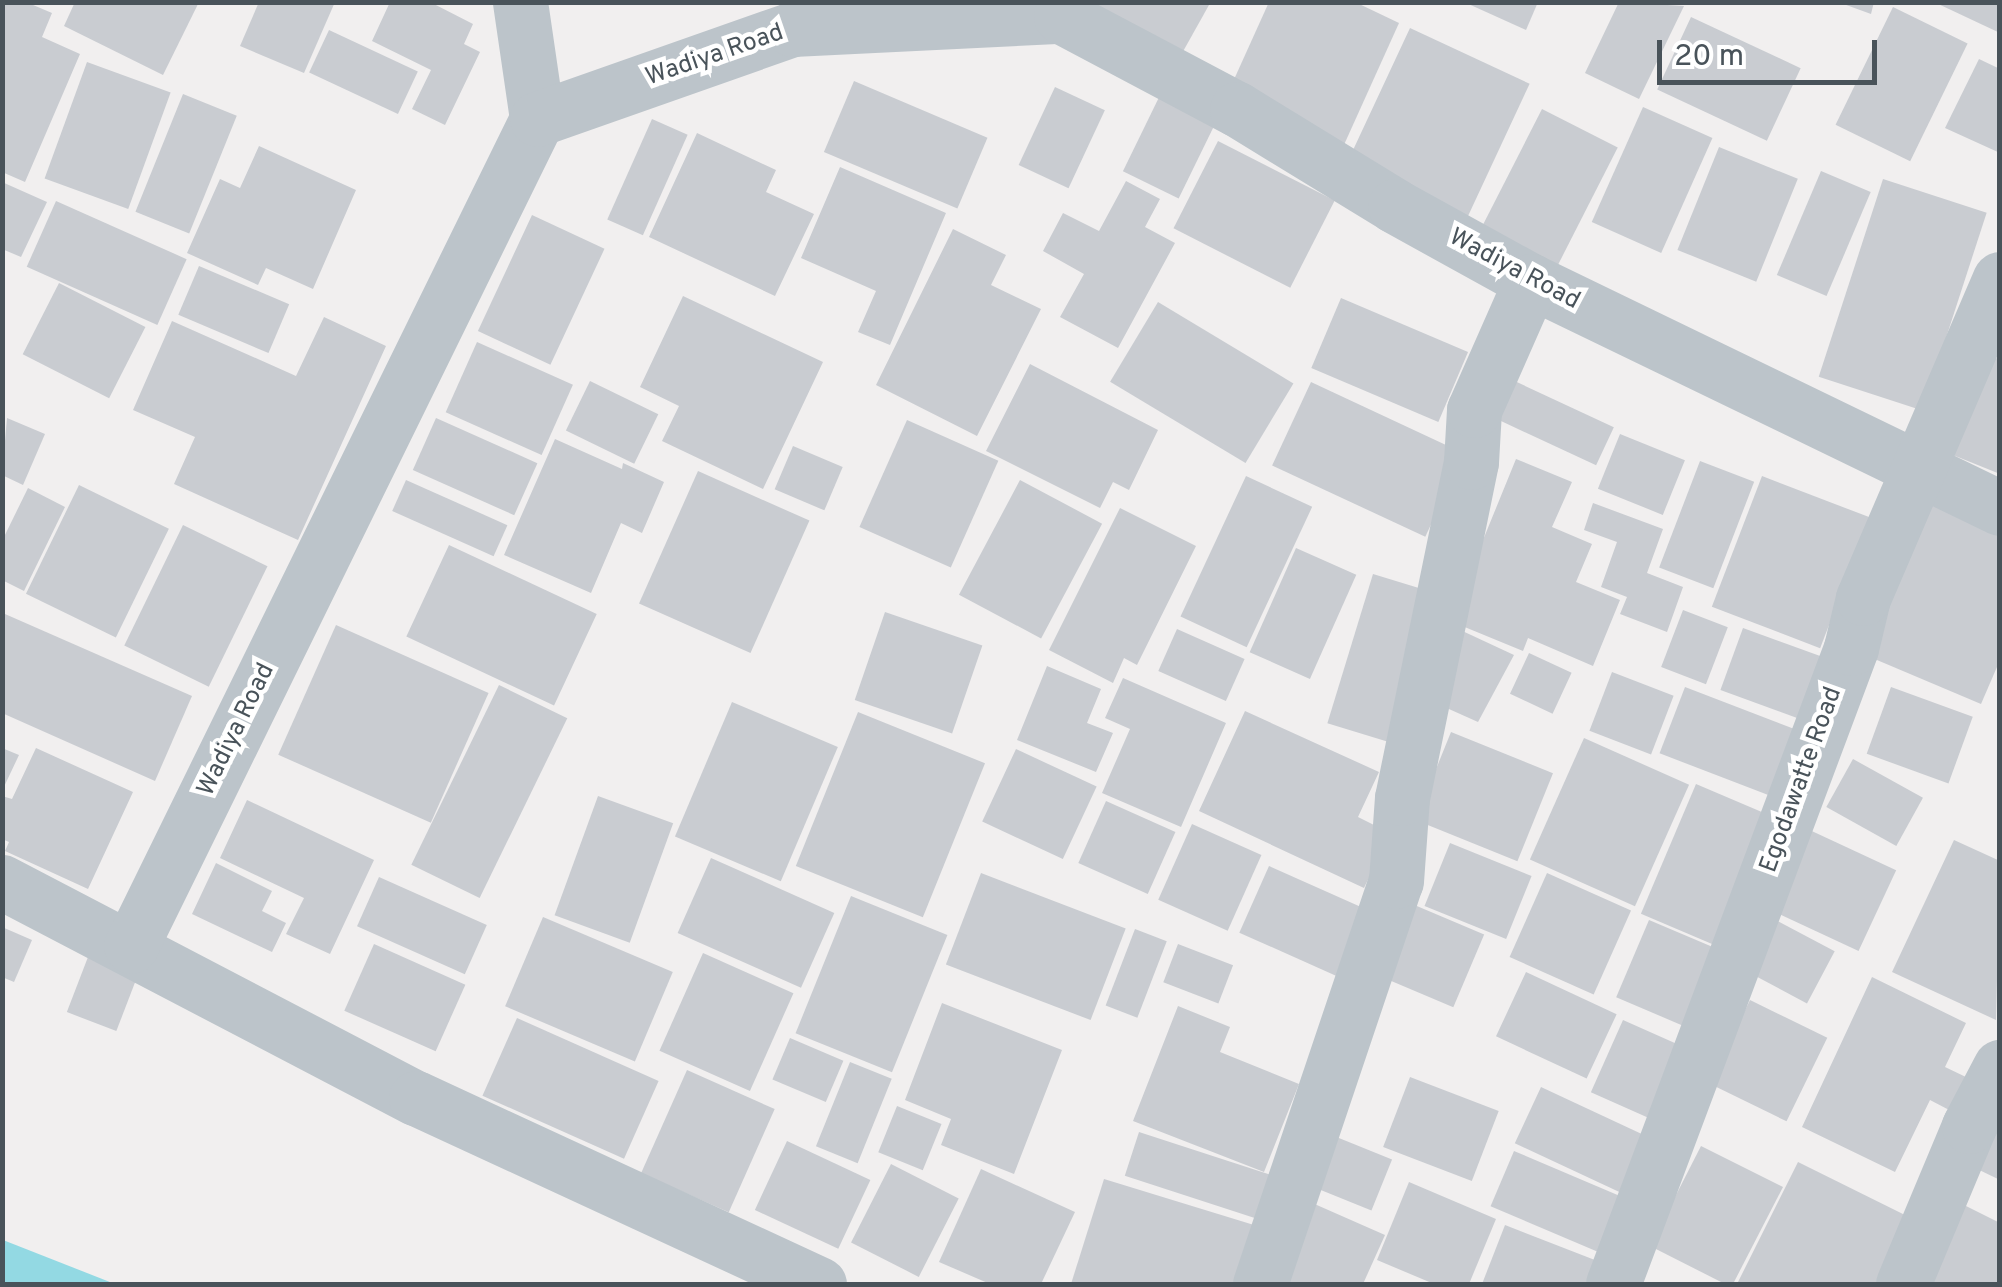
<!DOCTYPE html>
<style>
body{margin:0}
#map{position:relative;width:2002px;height:1287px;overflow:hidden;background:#f1efef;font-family:Overpass,sans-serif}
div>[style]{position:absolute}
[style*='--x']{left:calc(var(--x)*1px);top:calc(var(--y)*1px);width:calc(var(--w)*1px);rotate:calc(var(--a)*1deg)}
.water>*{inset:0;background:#93d9e3}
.building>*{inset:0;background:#c9ccd1;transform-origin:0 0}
.street>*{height:55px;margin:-27.5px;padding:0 27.5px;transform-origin:27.5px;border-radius:27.5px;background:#bcc4ca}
span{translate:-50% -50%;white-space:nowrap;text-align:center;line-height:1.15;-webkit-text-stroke:9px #fff;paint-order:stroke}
.street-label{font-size:25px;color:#49535a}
.frame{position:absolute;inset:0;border:5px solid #49535a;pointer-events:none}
.scale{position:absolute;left:1657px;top:40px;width:220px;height:45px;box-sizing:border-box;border:5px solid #49535a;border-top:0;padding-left:12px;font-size:30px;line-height:35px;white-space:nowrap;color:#49535a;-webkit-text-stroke:8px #fff;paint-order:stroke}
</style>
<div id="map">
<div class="water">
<div style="clip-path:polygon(2px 1240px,3px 1240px,115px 1284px,3px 1284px)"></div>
</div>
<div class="building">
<div style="clip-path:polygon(2px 2px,26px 2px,52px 13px,42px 37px,80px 54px,25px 182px,2px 172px)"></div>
<div style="clip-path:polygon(75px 2px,199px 2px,163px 75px,64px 26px)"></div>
<div style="clip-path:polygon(259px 2px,335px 2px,304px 73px,240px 46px)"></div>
<div style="clip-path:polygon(390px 2px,430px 2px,473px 24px,464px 44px,480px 52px,445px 125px,412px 109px,431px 70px,372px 41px)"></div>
<div style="clip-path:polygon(1067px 2px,1205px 2px,1209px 5px,1176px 64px)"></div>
<div style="clip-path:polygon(1269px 2px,1355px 2px,1399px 23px,1343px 147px,1227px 95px)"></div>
<div style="clip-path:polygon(1464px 2px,1538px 2px,1526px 30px)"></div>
<div style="clip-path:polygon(1619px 2px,1684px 6px,1639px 99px,1585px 73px)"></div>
<div style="clip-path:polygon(1838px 2px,1874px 2px,1871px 14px)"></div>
<div style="clip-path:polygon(1934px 2px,2000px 2px,2000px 33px)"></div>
<div style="left:1893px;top:7px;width:83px;height:131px;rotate:26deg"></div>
<div style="left:1691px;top:17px;width:121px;height:80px;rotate:25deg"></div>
<div style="left:1410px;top:28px;width:132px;height:151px;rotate:25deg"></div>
<div style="left:329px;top:30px;width:98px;height:47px;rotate:25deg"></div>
<div style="clip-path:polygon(1979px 59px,2000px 69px,2000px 153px,1945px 128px)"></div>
<div style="left:87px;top:62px;width:89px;height:124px;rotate:20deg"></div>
<div style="left:854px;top:81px;width:145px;height:77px;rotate:23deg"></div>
<div style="left:1165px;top:85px;width:62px;height:96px;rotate:26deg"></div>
<div style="left:1055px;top:87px;width:55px;height:86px;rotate:25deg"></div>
<div style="left:183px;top:94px;width:58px;height:127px;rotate:22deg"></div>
<div style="left:1643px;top:107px;width:76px;height:126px;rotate:24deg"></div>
<div style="left:1542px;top:109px;width:85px;height:132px;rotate:27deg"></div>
<div style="left:652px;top:119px;width:39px;height:110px;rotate:24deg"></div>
<div style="clip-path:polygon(697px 133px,776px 170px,766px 192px,814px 214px,775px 296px,649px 237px)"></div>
<div style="left:1218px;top:141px;width:131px;height:98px;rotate:27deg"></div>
<div style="clip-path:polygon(259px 146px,356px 190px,313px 289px,266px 268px,258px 285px,187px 253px,220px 179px,240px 188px)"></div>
<div style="left:1719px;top:147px;width:85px;height:111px;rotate:22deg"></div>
<div style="clip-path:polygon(840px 167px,946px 213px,890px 345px,858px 332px,876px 291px,801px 258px)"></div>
<div style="left:1821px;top:171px;width:54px;height:113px;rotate:23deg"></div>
<div style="left:1883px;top:179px;width:109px;height:208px;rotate:18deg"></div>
<div style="clip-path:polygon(1126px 181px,1160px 199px,1145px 227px,1175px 243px,1118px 348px,1060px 317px,1084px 274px,1043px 251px,1063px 213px,1099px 231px)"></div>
<div style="clip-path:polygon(2px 182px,47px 202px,21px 257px,2px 249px)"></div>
<div style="left:56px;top:201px;width:143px;height:72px;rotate:24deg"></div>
<div style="left:532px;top:215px;width:80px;height:128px;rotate:25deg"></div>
<div style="clip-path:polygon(953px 229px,1006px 255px,991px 285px,1041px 309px,977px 436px,876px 385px)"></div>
<div style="left:199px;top:266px;width:98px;height:53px;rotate:23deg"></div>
<div style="left:59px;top:283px;width:97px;height:80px;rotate:27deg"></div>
<div style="clip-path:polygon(683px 296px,823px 362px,763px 489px,662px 441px,679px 406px,640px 387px)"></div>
<div style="left:1341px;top:298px;width:138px;height:76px;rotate:23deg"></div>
<div style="left:1158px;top:302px;width:158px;height:93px;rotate:31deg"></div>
<div style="clip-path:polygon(324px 317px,386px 346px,298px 540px,174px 484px,195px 437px,133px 410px,172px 321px,296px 376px)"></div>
<div style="left:477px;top:342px;width:105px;height:77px;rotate:24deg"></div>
<div style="clip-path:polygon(1981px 351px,2000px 360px,2000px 474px,1938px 449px)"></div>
<div style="clip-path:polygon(1030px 364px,1158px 430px,1129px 490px,1113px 482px,1100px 508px,986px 451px)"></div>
<div style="left:1506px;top:377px;width:119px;height:42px;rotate:25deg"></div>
<div style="left:590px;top:381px;width:76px;height:55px;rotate:26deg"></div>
<div style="left:1311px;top:382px;width:169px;height:92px;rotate:25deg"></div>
<div style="clip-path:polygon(7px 418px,45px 434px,23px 485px,2px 475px)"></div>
<div style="left:436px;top:418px;width:111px;height:57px;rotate:24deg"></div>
<div style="left:907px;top:420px;width:100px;height:117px;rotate:24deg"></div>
<div style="left:1620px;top:434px;width:70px;height:59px;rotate:22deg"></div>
<div style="clip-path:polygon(555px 439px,622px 469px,623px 463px,664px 482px,642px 533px,621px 523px,591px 593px,504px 555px)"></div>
<div style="left:793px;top:446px;width:54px;height:47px;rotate:23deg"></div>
<div style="clip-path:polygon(1516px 459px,1572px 482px,1552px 527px,1592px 544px,1576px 582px,1620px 600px,1593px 666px,1528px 638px,1523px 651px,1450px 621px)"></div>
<div style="left:1700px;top:461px;width:58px;height:114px;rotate:21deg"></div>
<div style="left:698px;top:471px;width:122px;height:145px;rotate:24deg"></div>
<div style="left:1246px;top:476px;width:73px;height:155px;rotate:25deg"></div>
<div style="left:1762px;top:476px;width:116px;height:140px;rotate:21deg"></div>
<div style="left:406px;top:480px;width:111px;height:34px;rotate:24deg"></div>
<div style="left:1020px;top:480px;width:93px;height:130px;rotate:28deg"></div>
<div style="left:79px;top:485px;width:100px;height:121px;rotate:26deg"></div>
<div style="clip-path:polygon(28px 488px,65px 507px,24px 591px,2px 580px,2px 541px)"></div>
<div style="clip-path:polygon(1924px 497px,2000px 529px,2000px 660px,1981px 704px,1858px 652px)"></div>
<div style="clip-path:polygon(1593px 503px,1663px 529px,1647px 573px,1683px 587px,1667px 632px,1620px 614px,1627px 597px,1601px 587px,1617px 542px,1584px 530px)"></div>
<div style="clip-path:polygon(1120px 508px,1196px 546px,1137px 665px,1124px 658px,1113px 683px,1049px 650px)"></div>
<div style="left:183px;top:525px;width:94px;height:134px;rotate:26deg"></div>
<div style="left:449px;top:545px;width:163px;height:101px;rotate:25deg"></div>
<div style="left:1296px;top:548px;width:66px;height:114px;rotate:24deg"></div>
<div style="left:1373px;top:574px;width:65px;height:156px;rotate:17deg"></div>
<div style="left:1683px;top:610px;width:48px;height:61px;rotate:21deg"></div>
<div style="left:885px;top:612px;width:103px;height:93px;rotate:19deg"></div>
<div style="clip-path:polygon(5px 614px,192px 696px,155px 781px,2px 713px)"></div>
<div style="left:336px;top:625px;width:167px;height:142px;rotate:24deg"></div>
<div style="clip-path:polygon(1456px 628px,1514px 655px,1478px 722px,1431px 701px)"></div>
<div style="left:1743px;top:628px;width:99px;height:66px;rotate:20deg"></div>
<div style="left:1177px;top:629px;width:74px;height:46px;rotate:24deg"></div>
<div style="left:1529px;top:653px;width:47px;height:45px;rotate:25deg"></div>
<div style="clip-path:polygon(1047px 666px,1101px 689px,1087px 723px,1113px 733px,1096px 772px,1017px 740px)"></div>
<div style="left:1612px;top:672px;width:66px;height:63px;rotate:21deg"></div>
<div style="clip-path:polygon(1123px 678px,1226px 723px,1181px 827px,1102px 793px,1130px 729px,1105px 718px)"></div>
<div style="left:499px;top:685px;width:76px;height:200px;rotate:26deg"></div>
<div style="left:1685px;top:687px;width:129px;height:71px;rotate:21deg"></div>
<div style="left:1891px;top:687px;width:87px;height:71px;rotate:20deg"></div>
<div style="left:732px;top:702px;width:115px;height:146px;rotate:23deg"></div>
<div style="clip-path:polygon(1245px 711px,1379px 772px,1358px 817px,1390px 833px,1364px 888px,1199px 811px)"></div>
<div style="left:858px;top:712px;width:137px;height:166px;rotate:22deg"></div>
<div style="left:1451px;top:732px;width:110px;height:95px;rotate:22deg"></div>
<div style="left:1584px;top:738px;width:115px;height:133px;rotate:24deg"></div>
<div style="clip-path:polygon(2px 748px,19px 755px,2px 791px)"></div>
<div style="clip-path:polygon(36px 748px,133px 792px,88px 889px,5px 851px,9px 842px,2px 839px,2px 796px,12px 799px)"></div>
<div style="left:1016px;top:749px;width:89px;height:80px;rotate:25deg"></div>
<div style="left:1853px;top:759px;width:80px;height:55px;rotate:29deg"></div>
<div style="left:1696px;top:784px;width:92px;height:141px;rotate:23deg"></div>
<div style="left:598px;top:796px;width:80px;height:127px;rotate:20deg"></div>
<div style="clip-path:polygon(247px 800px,374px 860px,330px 954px,286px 934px,304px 898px,220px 858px)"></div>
<div style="left:1106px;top:801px;width:76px;height:68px;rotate:24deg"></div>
<div style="left:1192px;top:824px;width:76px;height:83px;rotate:24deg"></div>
<div style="left:1801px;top:826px;width:105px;height:89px;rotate:25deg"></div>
<div style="clip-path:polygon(1954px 840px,2000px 861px,1996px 1020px,1892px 972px)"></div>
<div style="left:1450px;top:843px;width:88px;height:68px;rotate:22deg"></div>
<div style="left:711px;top:858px;width:135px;height:82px;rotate:24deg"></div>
<div style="clip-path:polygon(216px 863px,272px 891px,262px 911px,286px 923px,272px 952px,192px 914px)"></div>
<div style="left:1269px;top:866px;width:121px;height:73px;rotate:24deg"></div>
<div style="left:981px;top:873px;width:155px;height:98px;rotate:21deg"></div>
<div style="left:1547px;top:873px;width:92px;height:92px;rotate:24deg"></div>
<div style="left:379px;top:877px;width:118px;height:54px;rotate:24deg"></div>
<div style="left:851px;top:896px;width:104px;height:148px;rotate:22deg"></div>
<div style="left:1405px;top:901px;width:86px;height:79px;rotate:23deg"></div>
<div style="left:543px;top:917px;width:141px;height:97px;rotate:23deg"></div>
<div style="left:1772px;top:918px;width:71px;height:59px;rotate:28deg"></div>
<div style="left:1649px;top:920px;width:84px;height:84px;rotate:23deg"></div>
<div style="clip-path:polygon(2px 927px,32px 940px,14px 982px,2px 977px)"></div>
<div style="left:1135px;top:929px;width:34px;height:82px;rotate:21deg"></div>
<div style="left:374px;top:944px;width:100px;height:73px;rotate:24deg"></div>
<div style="left:1178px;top:944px;width:59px;height:41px;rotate:21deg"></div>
<div style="left:703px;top:953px;width:99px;height:107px;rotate:24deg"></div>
<div style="left:88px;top:957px;width:53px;height:59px;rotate:21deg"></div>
<div style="left:1526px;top:972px;width:100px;height:71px;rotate:25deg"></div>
<div style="clip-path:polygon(1872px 977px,1966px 1023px,1945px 1067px,1968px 1078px,1953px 1112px,1930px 1100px,1895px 1172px,1802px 1127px)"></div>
<div style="left:1750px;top:1000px;width:86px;height:93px;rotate:26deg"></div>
<div style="clip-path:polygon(942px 1003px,1062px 1050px,1014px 1174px,941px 1145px,951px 1119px,905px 1100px)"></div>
<div style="clip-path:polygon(1178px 1006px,1230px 1027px,1220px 1052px,1299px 1084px,1264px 1172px,1133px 1121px)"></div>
<div style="left:517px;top:1018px;width:155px;height:85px;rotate:24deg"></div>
<div style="left:1623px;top:1020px;width:77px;height:79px;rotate:24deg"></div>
<div style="left:790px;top:1038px;width:58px;height:45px;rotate:23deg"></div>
<div style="left:850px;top:1062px;width:45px;height:91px;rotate:22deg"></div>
<div style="left:687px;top:1070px;width:96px;height:113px;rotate:24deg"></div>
<div style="left:1410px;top:1077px;width:95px;height:75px;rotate:21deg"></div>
<div style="left:1541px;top:1087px;width:123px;height:62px;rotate:25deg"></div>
<div style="left:897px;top:1106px;width:48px;height:50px;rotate:22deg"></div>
<div style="clip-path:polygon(2000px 1109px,2000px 1180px,1971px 1166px)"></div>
<div style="left:1139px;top:1132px;width:139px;height:46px;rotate:18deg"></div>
<div style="left:1329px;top:1134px;width:68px;height:55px;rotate:22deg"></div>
<div style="left:787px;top:1141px;width:92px;height:76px;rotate:25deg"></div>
<div style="clip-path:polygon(1701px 1146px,1783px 1187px,1733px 1284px,1725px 1284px,1650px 1246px)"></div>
<div style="left:1514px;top:1151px;width:117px;height:60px;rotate:23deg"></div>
<div style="clip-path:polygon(1798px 1162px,1909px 1217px,1876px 1284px,1737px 1284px)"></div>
<div style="left:891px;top:1164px;width:76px;height:88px;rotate:27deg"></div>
<div style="clip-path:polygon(981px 1169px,1075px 1212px,1041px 1284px,990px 1284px,939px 1262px)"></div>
<div style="clip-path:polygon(1104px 1179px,1267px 1229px,1250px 1284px,1071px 1284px)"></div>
<div style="clip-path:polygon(1409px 1182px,1496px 1219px,1469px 1284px,1434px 1284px,1377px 1260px)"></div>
<div style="clip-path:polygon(1310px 1202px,1385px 1235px,1363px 1284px,1273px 1284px)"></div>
<div style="clip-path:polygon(1962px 1204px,2000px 1223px,2000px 1284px,1922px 1284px)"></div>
<div style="clip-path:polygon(1505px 1225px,1600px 1262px,1591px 1284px,1482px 1284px)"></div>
</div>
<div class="street">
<div style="--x:520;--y:2;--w:118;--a:81.7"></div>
<div style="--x:2;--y:882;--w:467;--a:27.6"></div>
<div style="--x:416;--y:1098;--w:444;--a:24.8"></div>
<div style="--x:131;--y:946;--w:921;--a:-63.85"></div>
<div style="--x:537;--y:119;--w:270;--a:-19.4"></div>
<div style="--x:792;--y:29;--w:269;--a:-2.8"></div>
<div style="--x:1061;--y:16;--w:199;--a:27.9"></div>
<div style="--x:1237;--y:109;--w:185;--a:31.5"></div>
<div style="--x:1395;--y:206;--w:155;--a:28.9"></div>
<div style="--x:1531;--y:281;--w:521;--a:25.83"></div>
<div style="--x:1260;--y:1284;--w:425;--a:-71.4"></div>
<div style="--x:1396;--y:881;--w:83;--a:-85.9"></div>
<div style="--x:1402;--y:798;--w:343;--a:-78.4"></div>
<div style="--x:1471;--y:462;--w:52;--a:-86.7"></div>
<div style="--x:1474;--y:410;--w:141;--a:-66.2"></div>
<div style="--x:1613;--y:1284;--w:679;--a:-69.48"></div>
<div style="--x:1851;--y:648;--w:51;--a:-76.5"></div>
<div style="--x:1863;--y:598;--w:347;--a:-66.8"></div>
<div style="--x:1903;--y:1284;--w:171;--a:-67.3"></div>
<div style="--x:1969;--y:1126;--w:67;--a:-62.3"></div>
</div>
<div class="street-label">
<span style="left:715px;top:56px;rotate:-19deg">Wadiya Road</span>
<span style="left:1514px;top:270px;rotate:28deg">Wadiya Road</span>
<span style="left:237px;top:730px;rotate:-64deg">Wadiya Road</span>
<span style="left:1802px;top:780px;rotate:-70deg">Egodawatte Road</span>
</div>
<div class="frame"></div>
<div class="scale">20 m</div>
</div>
